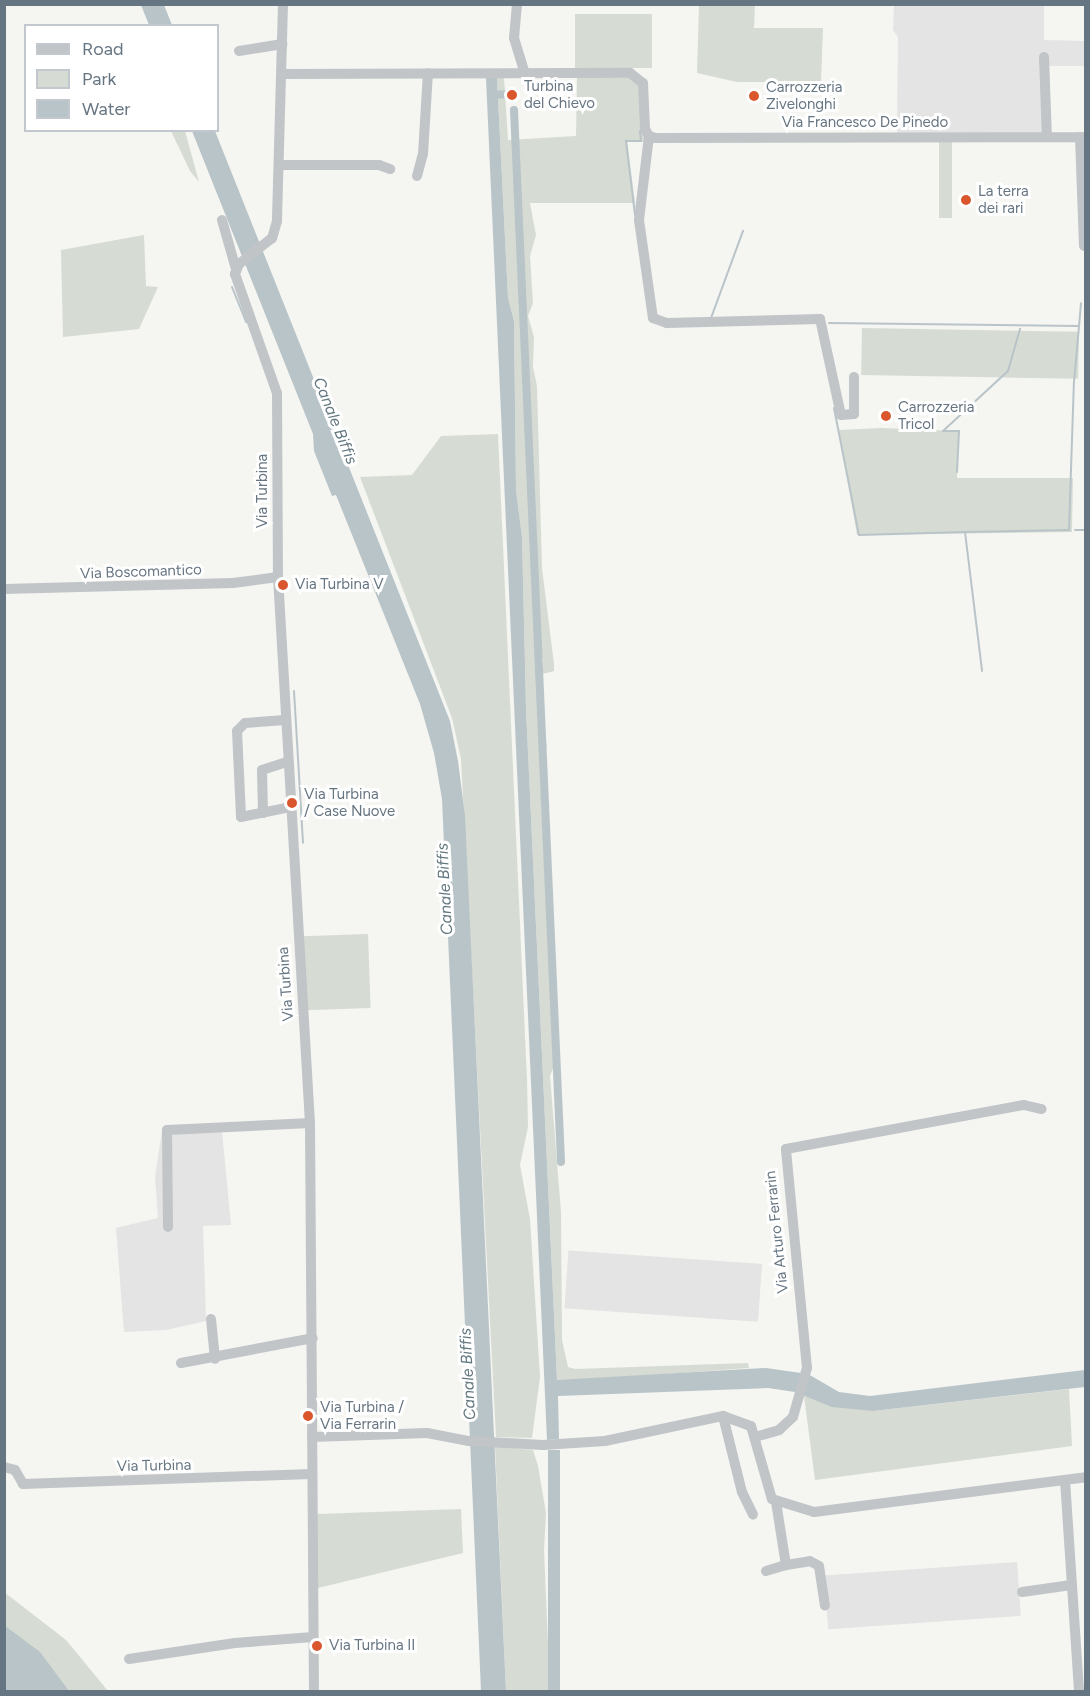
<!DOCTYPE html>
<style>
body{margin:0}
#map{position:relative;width:1090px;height:1696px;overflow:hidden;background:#f5f5f2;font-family:Figtree,sans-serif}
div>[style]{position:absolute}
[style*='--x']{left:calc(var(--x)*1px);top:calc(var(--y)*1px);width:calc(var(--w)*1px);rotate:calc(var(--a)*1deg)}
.built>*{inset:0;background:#e3e4e3;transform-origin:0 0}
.green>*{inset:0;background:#d6dcd3;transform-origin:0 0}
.water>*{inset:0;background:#b9c4c8;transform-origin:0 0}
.stream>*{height:2px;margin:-1px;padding:0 1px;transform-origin:1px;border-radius:1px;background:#b9c4c8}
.canal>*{height:8px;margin:-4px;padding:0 4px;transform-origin:4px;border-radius:4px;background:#b9c4c8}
.minor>*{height:10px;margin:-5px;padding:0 5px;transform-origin:5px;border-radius:5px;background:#c1c5c8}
.dots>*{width:16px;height:16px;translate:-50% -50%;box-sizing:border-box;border:3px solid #fff;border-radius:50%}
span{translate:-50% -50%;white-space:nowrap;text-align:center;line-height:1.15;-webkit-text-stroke:6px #fff;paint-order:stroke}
.poi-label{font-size:15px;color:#667582}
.left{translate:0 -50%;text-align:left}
.street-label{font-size:15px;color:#667582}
.water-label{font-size:16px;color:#62777f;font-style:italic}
.frame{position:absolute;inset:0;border:6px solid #667582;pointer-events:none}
.legend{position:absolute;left:24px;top:24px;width:195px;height:108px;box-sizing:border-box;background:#fff;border:2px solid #c2c8cd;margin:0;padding:8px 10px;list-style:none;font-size:18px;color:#667582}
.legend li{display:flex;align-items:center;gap:12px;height:30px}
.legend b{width:30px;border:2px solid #c2c8cd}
</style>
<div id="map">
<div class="built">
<div style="clip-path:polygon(894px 5px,1044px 5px,1044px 40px,1085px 41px,1085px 66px,1049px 66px,1049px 133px,897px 134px,898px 37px,893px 30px)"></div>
<div style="clip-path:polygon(162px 1131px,222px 1131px,231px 1225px,203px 1226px,206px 1321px,166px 1330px,124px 1332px,116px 1228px,158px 1218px,155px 1177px)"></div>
<div style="left:762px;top:1264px;width:58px;height:194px;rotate:94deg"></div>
<div style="left:1017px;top:1562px;width:54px;height:193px;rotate:86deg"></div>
</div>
<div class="green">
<div style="clip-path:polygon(699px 5px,755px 5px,754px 28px,823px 28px,821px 82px,737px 82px,697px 73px)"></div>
<div style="left:575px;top:14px;width:77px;height:54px"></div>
<div style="clip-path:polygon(577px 76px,631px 77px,639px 83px,644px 142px,627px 141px,635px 203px,530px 203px,536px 235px,530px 256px,533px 303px,528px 316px,534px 337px,533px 367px,537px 386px,542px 568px,554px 664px,554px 671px,543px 674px,543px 659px,539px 655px,536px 660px,538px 727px,547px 744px,540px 774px,554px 1066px,550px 1076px,561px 1212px,562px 1340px,568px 1367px,575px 1369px,748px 1363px,749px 1368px,585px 1380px,557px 1380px,526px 709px,522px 537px,516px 490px,514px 321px,508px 298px,497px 78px,504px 78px,508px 140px,576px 136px)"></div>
<div style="clip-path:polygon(171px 131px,185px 131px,199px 182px,190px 171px)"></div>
<div style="left:939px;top:142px;width:13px;height:76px"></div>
<div style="clip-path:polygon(144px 235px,146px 286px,158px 287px,139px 329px,63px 337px,61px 250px)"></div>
<div style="left:862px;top:328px;width:217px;height:47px;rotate:1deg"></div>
<div style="clip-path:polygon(881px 428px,959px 431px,957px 478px,1073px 478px,1072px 532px,857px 535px,839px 430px)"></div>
<div style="clip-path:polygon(498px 434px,527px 1080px,528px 1127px,520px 1165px,530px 1219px,540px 1377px,532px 1438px,496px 1437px,461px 759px,452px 718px,360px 477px,412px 475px,441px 436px)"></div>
<div style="left:368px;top:934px;width:74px;height:66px;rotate:88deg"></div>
<div style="clip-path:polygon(1069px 1389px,1072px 1446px,815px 1480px,804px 1396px,873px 1411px)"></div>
<div style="clip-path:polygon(495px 1446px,533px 1450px,538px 1466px,546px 1513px,544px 1550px,550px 1691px,506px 1691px)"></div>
<div style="clip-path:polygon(461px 1509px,463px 1553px,318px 1588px,317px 1514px)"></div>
<div style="clip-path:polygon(4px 1592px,66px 1640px,108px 1691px,52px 1691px,5px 1634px)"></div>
</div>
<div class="water">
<div style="clip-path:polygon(141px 5px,164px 5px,172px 25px,149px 25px)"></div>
<div style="clip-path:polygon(486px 78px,497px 78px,508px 298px,514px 321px,516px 490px,522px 537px,526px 709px,557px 1380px,766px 1368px,808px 1374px,839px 1392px,870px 1396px,1085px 1370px,1085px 1387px,873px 1411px,832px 1407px,795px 1392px,768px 1388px,558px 1396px,559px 1439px,547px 1440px)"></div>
<div style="clip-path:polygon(192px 131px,215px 131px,450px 721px,458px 761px,465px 816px,506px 1691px,481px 1691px,442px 799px,434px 753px,420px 704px,336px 495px,332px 496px,314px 451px,313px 434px)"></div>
<div style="left:548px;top:1450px;width:12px;height:241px"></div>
<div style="clip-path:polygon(4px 1625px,40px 1652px,69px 1691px,5px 1691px)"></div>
</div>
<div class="stream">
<div style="--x:635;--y:215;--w:75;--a:-96.9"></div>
<div style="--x:626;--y:141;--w:15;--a:0"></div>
<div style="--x:641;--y:141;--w:10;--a:-96"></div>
<div style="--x:232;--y:287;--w:38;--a:68"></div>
<div style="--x:711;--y:318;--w:93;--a:-69.8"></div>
<div style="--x:829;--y:323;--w:249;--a:0.7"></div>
<div style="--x:834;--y:408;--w:129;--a:78.9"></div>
<div style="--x:859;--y:535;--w:106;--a:-1.6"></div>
<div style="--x:965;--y:532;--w:140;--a:83"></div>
<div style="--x:943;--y:431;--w:88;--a:-42.7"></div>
<div style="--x:1008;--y:371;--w:44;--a:-74.1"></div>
<div style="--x:943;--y:431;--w:16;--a:0"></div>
<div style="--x:959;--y:431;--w:41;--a:92.8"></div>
<div style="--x:1075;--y:530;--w:11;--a:0"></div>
<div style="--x:965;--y:532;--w:104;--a:-1.1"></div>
<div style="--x:1069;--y:530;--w:148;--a:-88.1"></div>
<div style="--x:1074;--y:382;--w:79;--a:-84.9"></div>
<div style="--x:294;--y:691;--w:152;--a:86.6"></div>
</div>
<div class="canal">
<div style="--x:492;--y:99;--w:4;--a:-90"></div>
<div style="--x:492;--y:95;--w:21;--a:-3"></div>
<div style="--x:514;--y:110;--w:1053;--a:87.44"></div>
</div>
<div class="minor">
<div style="--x:283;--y:4;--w:217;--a:91.6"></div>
<div style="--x:277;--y:221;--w:18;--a:106"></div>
<div style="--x:272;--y:238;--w:42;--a:141.8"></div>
<div style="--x:239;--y:264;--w:11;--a:112"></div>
<div style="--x:235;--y:274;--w:126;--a:70.6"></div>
<div style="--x:277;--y:393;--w:184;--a:89.7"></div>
<div style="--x:278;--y:577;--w:547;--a:86.65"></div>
<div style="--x:310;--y:1123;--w:569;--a:89.6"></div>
<div style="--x:517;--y:4;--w:34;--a:95"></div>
<div style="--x:514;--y:38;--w:37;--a:73"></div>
<div style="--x:239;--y:51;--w:44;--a:-9.2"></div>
<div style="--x:1044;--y:57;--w:80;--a:87.9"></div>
<div style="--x:282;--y:74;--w:348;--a:-0.2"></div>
<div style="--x:630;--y:73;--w:16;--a:38"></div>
<div style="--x:643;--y:83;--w:46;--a:87.5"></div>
<div style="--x:645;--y:129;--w:8;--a:60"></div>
<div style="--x:649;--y:136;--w:6;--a:18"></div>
<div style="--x:655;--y:138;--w:431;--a:-0.1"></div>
<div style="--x:649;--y:136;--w:85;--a:96.8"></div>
<div style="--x:639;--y:220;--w:99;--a:81.9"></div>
<div style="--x:653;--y:318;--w:15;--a:20"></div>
<div style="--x:667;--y:323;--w:153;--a:-1.5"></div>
<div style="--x:820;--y:319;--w:98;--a:77.7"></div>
<div style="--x:841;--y:415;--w:13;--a:-4"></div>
<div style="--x:854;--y:414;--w:37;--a:-90"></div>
<div style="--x:1080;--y:137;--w:109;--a:87.9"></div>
<div style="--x:281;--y:165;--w:98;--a:0"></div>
<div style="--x:379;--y:165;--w:12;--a:20"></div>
<div style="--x:417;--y:176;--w:23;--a:-75"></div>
<div style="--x:423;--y:154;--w:81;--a:-86.5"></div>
<div style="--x:222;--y:220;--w:51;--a:74.1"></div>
<div style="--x:4;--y:589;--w:229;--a:-1.5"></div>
<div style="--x:233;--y:583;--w:45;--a:-7.6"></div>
<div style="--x:285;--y:720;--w:40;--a:175.7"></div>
<div style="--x:245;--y:723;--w:11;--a:135"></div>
<div style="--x:237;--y:731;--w:86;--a:87.3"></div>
<div style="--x:241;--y:817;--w:50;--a:-11.5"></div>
<div style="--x:263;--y:813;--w:43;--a:-91.3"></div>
<div style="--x:262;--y:770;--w:26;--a:-18"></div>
<div style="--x:168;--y:1227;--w:97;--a:-90.6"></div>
<div style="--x:167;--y:1130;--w:143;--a:-2.8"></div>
<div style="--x:211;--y:1319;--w:40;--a:84.3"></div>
<div style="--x:181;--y:1363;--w:134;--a:-10.7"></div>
<div style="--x:723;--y:1416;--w:78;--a:76"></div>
<div style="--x:742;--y:1492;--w:25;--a:64"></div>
<div style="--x:312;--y:1437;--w:115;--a:-2"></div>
<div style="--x:427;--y:1433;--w:43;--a:10.8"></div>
<div style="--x:469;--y:1441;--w:74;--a:3.1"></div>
<div style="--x:543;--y:1445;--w:62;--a:-3.7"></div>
<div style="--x:605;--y:1441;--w:121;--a:-12"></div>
<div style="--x:723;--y:1416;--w:30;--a:20"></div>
<div style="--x:751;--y:1426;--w:76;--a:74"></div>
<div style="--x:772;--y:1499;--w:44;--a:17.2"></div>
<div style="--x:814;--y:1512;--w:274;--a:-7.3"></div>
<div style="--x:755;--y:1437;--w:25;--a:-16"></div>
<div style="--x:779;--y:1430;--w:19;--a:-43"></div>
<div style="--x:793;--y:1417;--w:51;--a:-74.1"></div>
<div style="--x:807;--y:1368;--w:220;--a:-95.5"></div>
<div style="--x:786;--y:1149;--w:242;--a:-10.5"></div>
<div style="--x:1024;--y:1105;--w:18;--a:13"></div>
<div style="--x:4;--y:1467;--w:11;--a:15"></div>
<div style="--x:15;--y:1470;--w:16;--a:60"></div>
<div style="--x:23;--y:1484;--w:289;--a:-2"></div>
<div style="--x:1065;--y:1480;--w:212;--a:86.2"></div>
<div style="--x:776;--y:1502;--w:64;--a:81"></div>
<div style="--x:786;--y:1565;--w:24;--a:-9"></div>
<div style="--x:810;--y:1561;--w:10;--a:29"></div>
<div style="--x:819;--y:1566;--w:40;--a:81.5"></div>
<div style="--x:766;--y:1571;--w:21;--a:-17"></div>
<div style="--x:1022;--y:1592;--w:50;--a:-8"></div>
<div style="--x:129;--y:1659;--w:107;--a:-8.6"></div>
<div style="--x:235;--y:1643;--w:78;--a:-4.4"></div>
</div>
<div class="dots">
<div style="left:512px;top:95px;background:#da572d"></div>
<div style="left:754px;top:96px;background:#da572d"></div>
<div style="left:966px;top:200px;background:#da572d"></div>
<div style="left:886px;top:416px;background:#da572d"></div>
<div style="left:283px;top:585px;background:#da572d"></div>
<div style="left:292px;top:803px;background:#da572d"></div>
<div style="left:308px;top:1416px;background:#da572d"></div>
<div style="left:317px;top:1646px;background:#da572d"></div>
</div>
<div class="poi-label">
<span class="left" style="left:524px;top:95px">Turbina<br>del Chievo</span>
<span class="left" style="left:766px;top:96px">Carrozzeria<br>Zivelonghi</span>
<span class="left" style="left:978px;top:200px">La terra<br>dei rari</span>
<span class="left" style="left:898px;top:416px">Carrozzeria<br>Tricol</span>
<span class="left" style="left:295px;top:585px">Via Turbina V</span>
<span class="left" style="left:304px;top:803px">Via Turbina<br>/ Case Nuove</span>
<span class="left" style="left:320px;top:1416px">Via Turbina /<br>Via Ferrarin</span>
<span class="left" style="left:329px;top:1646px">Via Turbina II</span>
</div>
<div class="street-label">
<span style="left:865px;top:123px">Via Francesco De Pinedo</span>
<span style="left:263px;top:491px;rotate:-90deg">Via Turbina</span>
<span style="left:141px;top:572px;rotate:-2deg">Via Boscomantico</span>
<span style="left:286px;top:984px;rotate:-94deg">Via Turbina</span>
<span style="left:777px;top:1232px;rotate:-96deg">Via Arturo Ferrarin</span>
<span style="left:154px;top:1466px;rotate:-1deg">Via Turbina</span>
</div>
<div class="water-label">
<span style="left:335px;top:421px;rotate:68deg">Canale Biffis</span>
<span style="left:445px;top:889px;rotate:-93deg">Canale Biffis</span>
<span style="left:468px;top:1374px;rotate:-93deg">Canale Biffis</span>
</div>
<div class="frame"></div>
<ul class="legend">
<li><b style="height:8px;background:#c1c5c8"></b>Road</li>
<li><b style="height:16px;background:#d6dcd3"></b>Park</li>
<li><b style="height:16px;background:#b9c4c8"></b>Water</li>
</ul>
</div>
